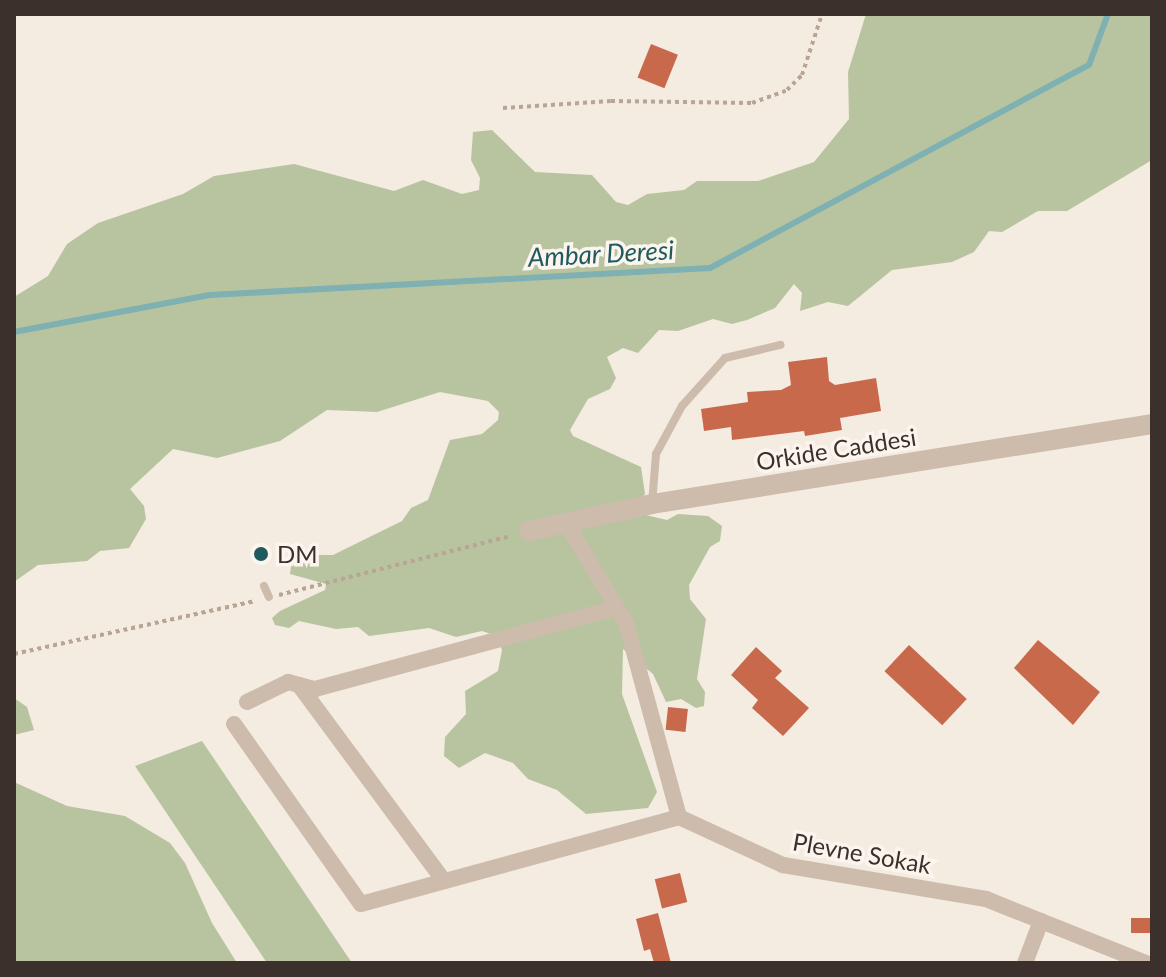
<!DOCTYPE html>
<style>
body{margin:0}
#map{position:relative;width:1166px;height:977px;overflow:hidden;background:#f4ebe1;font-family:Lato,sans-serif}
div>[style]{position:absolute}
[style*='--x']{left:calc(var(--x)*1px);top:calc(var(--y)*1px);width:calc(var(--w)*1px);rotate:calc(var(--a)*1deg)}
.green>*{inset:0;background:#b8c4a0}
.stream>*{height:6px;margin:-3px;padding:0 3px;transform-origin:3px;border-radius:3px;background:#7fb0b2}
.building>*{inset:0;background:#c8694b;transform-origin:0 0}
.path>*{height:4px;margin-top:-2px;transform-origin:0;background:repeating-linear-gradient(90deg,#b9a596 0 4px,transparent 0 8px)}
.service>*{height:8px;margin:-4px;padding:0 4px;transform-origin:4px;border-radius:4px;background:#cdbbac}
.minor>*{height:16px;margin:-8px;padding:0 8px;transform-origin:8px;border-radius:8px;background:#cdbbac}
.tertiary>*{height:20px;margin:-10px;padding:0 10px;transform-origin:10px;border-radius:10px;background:#cdbbac}
.dots>*{width:22px;height:22px;translate:-50% -50%;box-sizing:border-box;border:4px solid #fbf5ee;border-radius:50%}
span{translate:-50% -50%;white-space:nowrap;text-align:center;line-height:1.15;-webkit-text-stroke:7px #fbf5ee;paint-order:stroke}
.street-label{font-size:24px;color:#3b302b}
.poi-label{font-size:24px;color:#3b302b}
.left{translate:0 -50%;text-align:left}
.water-label{font-size:26px;color:#1f5a5e;font-style:italic}
.frame{position:absolute;inset:0;border:16px solid #3b302b;pointer-events:none}
</style>
<div id="map">
<div class="green">
<div style="clip-path:polygon(866px 14px,1152px 14px,1152px 160px,1067px 211px,1038px 211px,1002px 232px,989px 231px,974px 252px,952px 262px,892px 270px,848px 306px,828px 302px,800px 311px,802px 293px,794px 284px,775px 308px,747px 320px,732px 324px,713px 319px,678px 331px,659px 330px,638px 353px,623px 348px,607px 357px,616px 378px,610px 389px,588px 399px,570px 430px,573px 436px,641px 467px,645px 494px,633px 512px,667px 520px,678px 514px,708px 516px,722px 526px,720px 541px,710px 547px,689px 585px,690px 599px,706px 619px,697px 679px,705px 692px,704px 706px,696px 708px,681px 699px,666px 702px,653px 674px,623px 649px,622px 694px,657px 792px,648px 808px,586px 814px,557px 790px,528px 779px,513px 763px,485px 753px,459px 768px,444px 756px,445px 737px,466px 714px,465px 691px,498px 671px,502px 650px,497px 636px,482px 631px,456px 637px,429px 628px,369px 636px,358px 627px,336px 629px,299px 621px,289px 628px,275px 625px,272px 618px,280px 611px,325px 590px,326px 584px,290px 574px,291px 567px,307px 555px,333px 555px,402px 521px,411px 508px,428px 500px,450px 440px,482px 434px,498px 420px,499px 412px,488px 401px,440px 392px,377px 412px,327px 410px,280px 441px,217px 458px,173px 449px,130px 489px,144px 506px,146px 519px,129px 548px,100px 551px,87px 561px,38px 565px,14px 582px,14px 297px,48px 276px,67px 244px,98px 223px,183px 194px,214px 176px,294px 164px,394px 191px,423px 180px,462px 194px,479px 190px,480px 178px,471px 160px,473px 132px,492px 130px,535px 172px,592px 175px,616px 202px,628px 205px,647px 194px,684px 190px,697px 181px,758px 181px,814px 162px,849px 119px,848px 72px)"></div>
<div style="clip-path:polygon(14px 698px,27px 707px,34px 730px,14px 735px)"></div>
<div style="clip-path:polygon(202px 741px,352px 963px,267px 963px,135px 766px)"></div>
<div style="clip-path:polygon(14px 782px,67px 806px,125px 816px,170px 843px,185px 863px,212px 923px,237px 963px,14px 963px)"></div>
</div>
<div class="stream">
<div style="--x:14;--y:332;--w:199;--a:-10.7"></div>
<div style="--x:210;--y:295;--w:501;--a:-3.09"></div>
<div style="--x:710;--y:268;--w:430;--a:-28.2"></div>
<div style="--x:1089;--y:65;--w:54;--a:-69.6"></div>
</div>
<div class="building">
<div style="left:651px;top:44px;width:29px;height:36px;rotate:22deg"></div>
<div style="clip-path:polygon(827px 357px,829px 381px,835px 385px,876px 378px,881px 411px,840px 418px,842px 430px,805px 436px,804px 431px,732px 440px,731px 427px,704px 431px,701px 409px,748px 402px,747px 392px,781px 390px,791px 385px,788px 362px)"></div>
<div style="clip-path:polygon(1038px 640px,1100px 692px,1073px 725px,1014px 668px)"></div>
<div style="left:909px;top:645px;width:79px;height:36px;rotate:43deg"></div>
<div style="clip-path:polygon(756px 647px,782px 671px,775px 678px,809px 708px,783px 736px,752px 708px,758px 700px,731px 675px)"></div>
<div style="left:668px;top:707px;width:20px;height:23px;rotate:6deg"></div>
<div style="left:680px;top:873px;width:30px;height:26px;rotate:76deg"></div>
<div style="clip-path:polygon(658px 913px,671px 963px,654px 963px,650px 949px,644px 951px,636px 919px)"></div>
<div style="left:1152px;top:918px;width:15px;height:21px;rotate:90deg"></div>
</div>
<div class="path">
<div style="--x:503;--y:108;--w:108;--a:-3.7"></div>
<div style="--x:611;--y:101;--w:141;--a:0.8"></div>
<div style="--x:752;--y:103;--w:37;--a:-20"></div>
<div style="--x:787;--y:90;--w:21;--a:-45"></div>
<div style="--x:802;--y:75;--w:64;--a:-71.8"></div>
<div style="--x:279;--y:595;--w:239;--a:-14.3"></div>
<div style="--x:14;--y:654;--w:247;--a:-12.4"></div>
</div>
<div class="service">
<div style="--x:652;--y:504;--w:50;--a:-85.4"></div>
<div style="--x:656;--y:454;--w:55;--a:-61.6"></div>
<div style="--x:682;--y:406;--w:64;--a:-48.1"></div>
<div style="--x:725;--y:358;--w:57;--a:-13.3"></div>
<div style="--x:264;--y:586;--w:12;--a:66"></div>
</div>
<div class="minor">
<div style="--x:566;--y:523;--w:117;--a:59"></div>
<div style="--x:626;--y:623;--w:201;--a:74.7"></div>
<div style="--x:679;--y:817;--w:115;--a:24.8"></div>
<div style="--x:783;--y:865;--w:206;--a:9.5"></div>
<div style="--x:986;--y:899;--w:172;--a:21.8"></div>
<div style="--x:299;--y:685;--w:244;--a:53.5"></div>
<div style="--x:247;--y:702;--w:46;--a:-26"></div>
<div style="--x:288;--y:682;--w:28;--a:15"></div>
<div style="--x:315;--y:689;--w:312;--a:-15.1"></div>
<div style="--x:234;--y:724;--w:220;--a:54.8"></div>
<div style="--x:361;--y:904;--w:330;--a:-15.3"></div>
<div style="--x:1025;--y:963;--w:45;--a:-69.1"></div>
</div>
<div class="tertiary">
<div style="--x:529;--y:531;--w:126;--a:-12.4"></div>
<div style="--x:652;--y:504;--w:506;--a:-9.09"></div>
</div>
<div class="dots">
<div style="left:261px;top:554px;background:#1f5a5e"></div>
</div>
<div class="street-label">
<span style="left:836px;top:449px;rotate:-9deg">Orkide Caddesi</span>
<span style="left:862px;top:853px;rotate:10deg">Plevne Sokak</span>
</div>
<div class="poi-label">
<span class="left" style="left:277px;top:554px">DM</span>
</div>
<div class="water-label">
<span style="left:601px;top:254px;rotate:-3deg">Ambar Deresi</span>
</div>
<div class="frame"></div>
</div>
